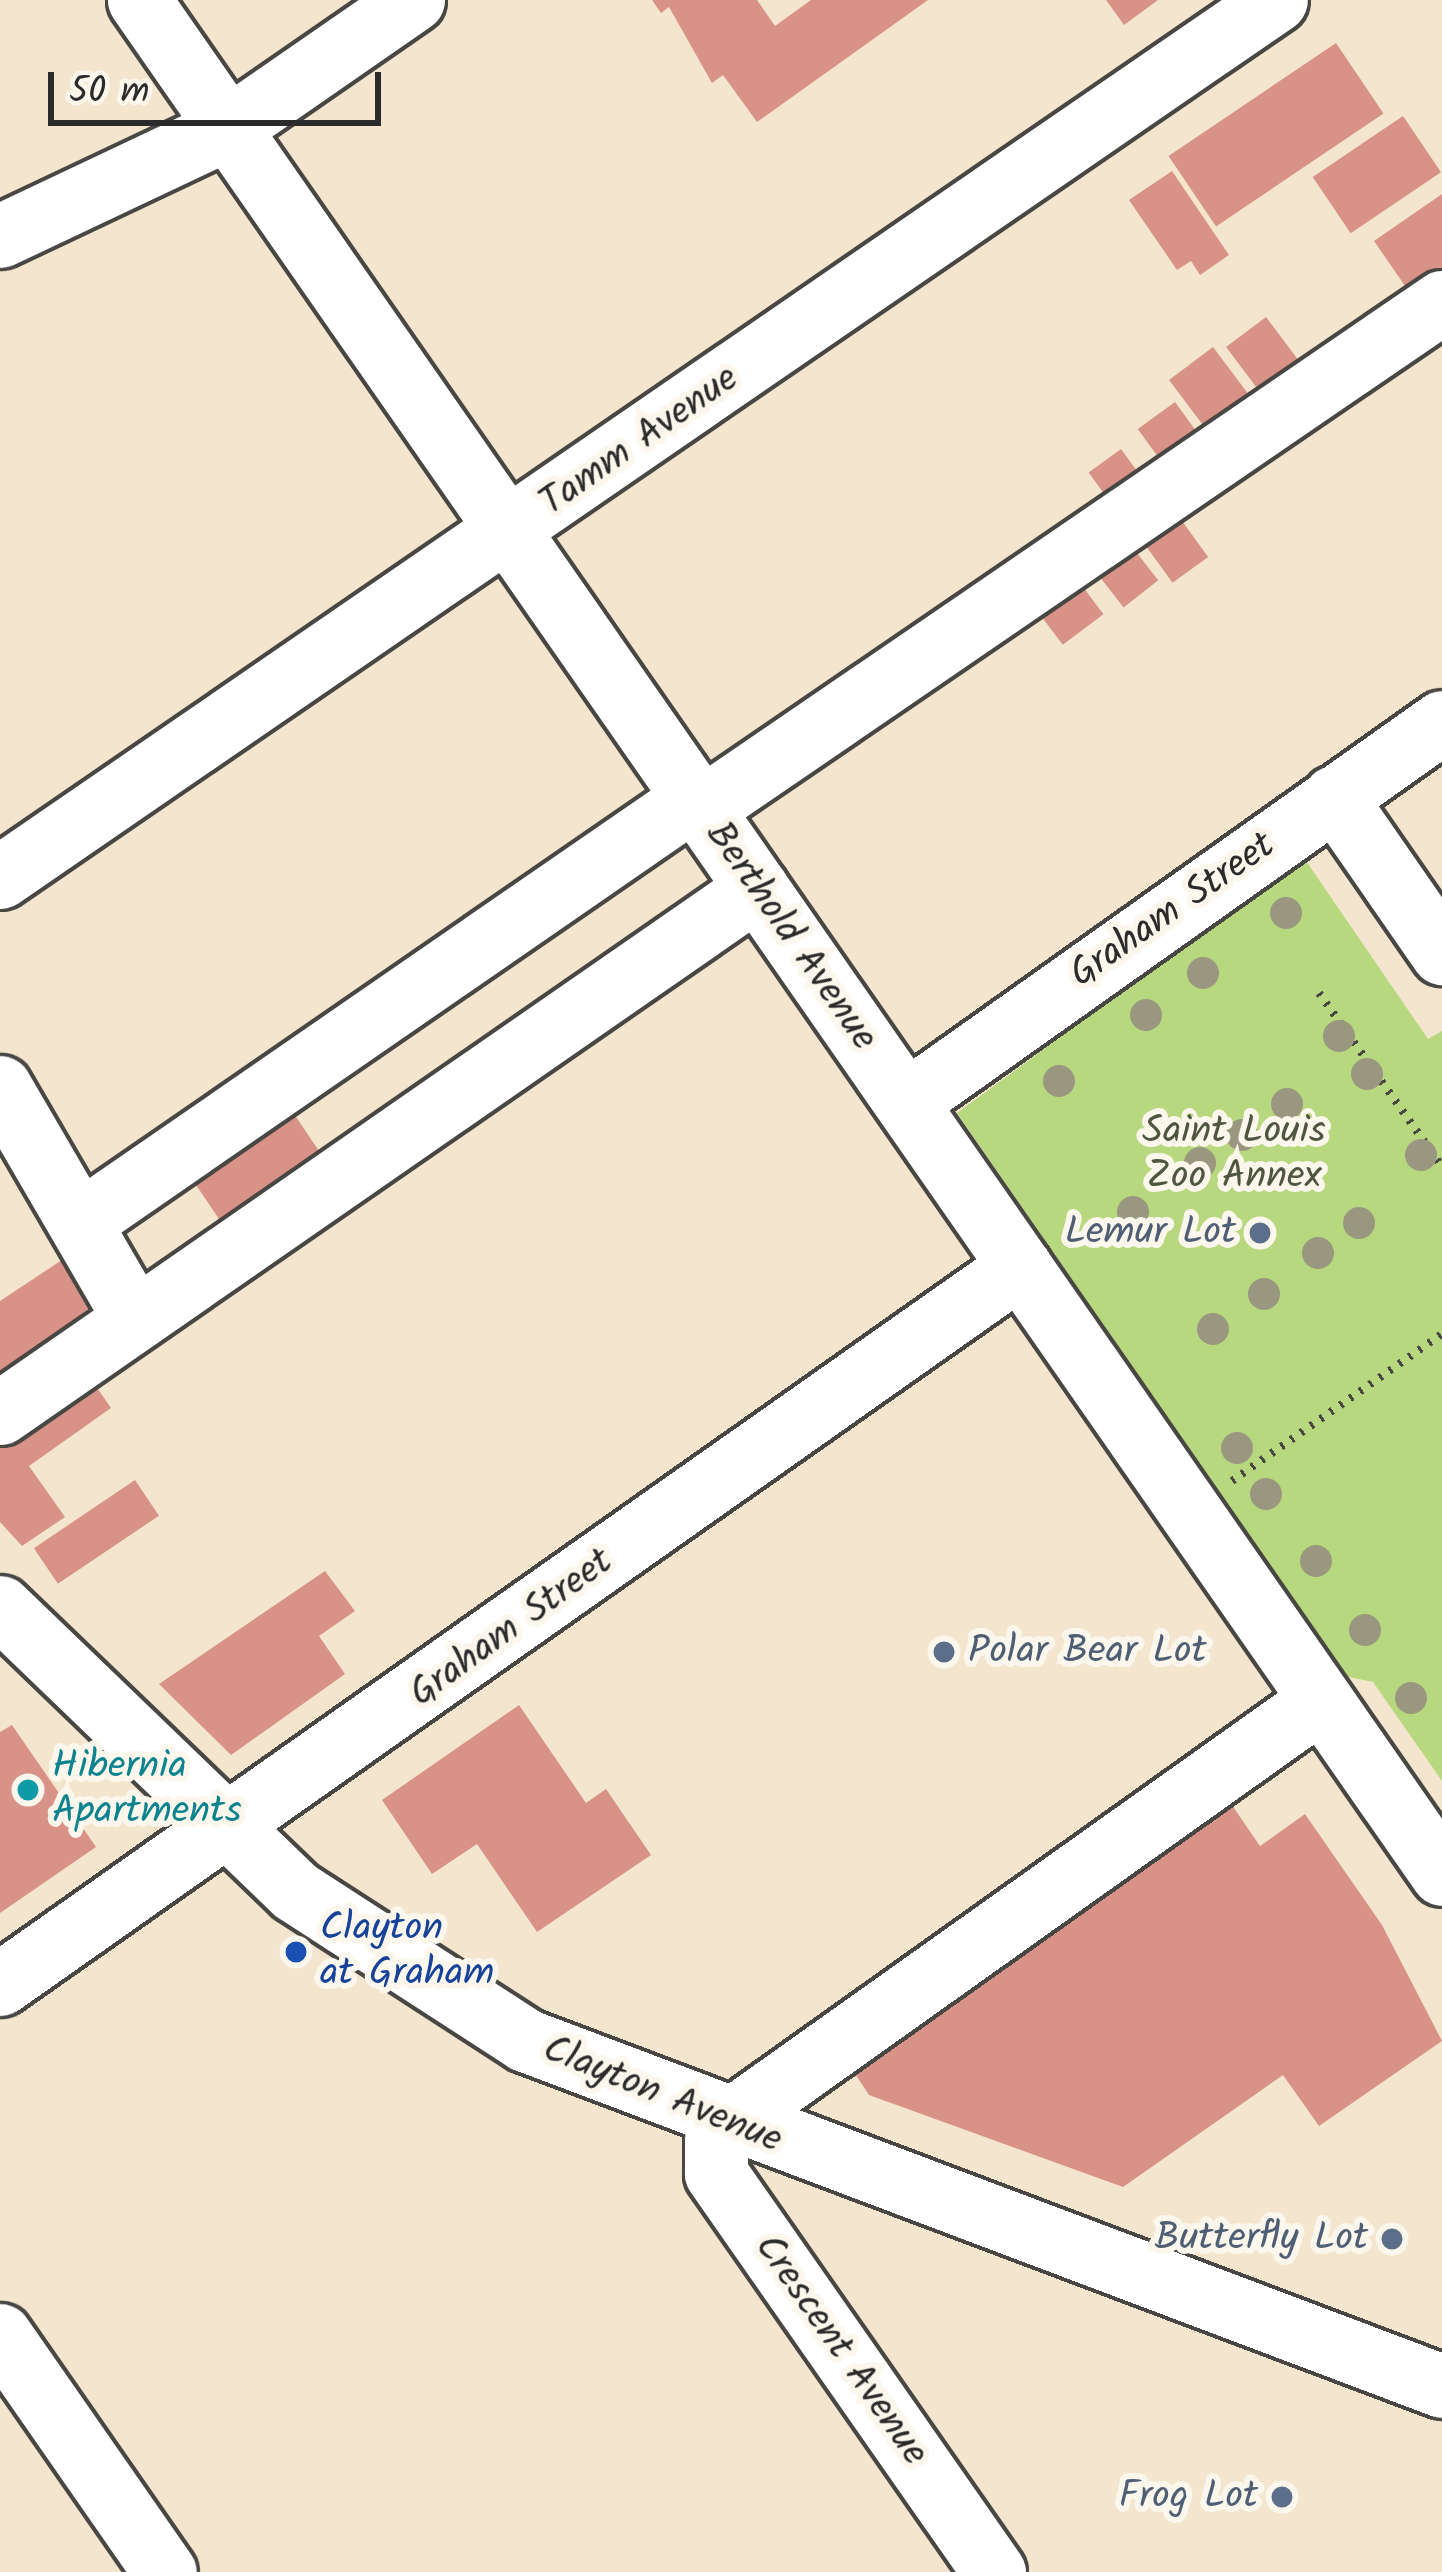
<!DOCTYPE html>
<style>
body{margin:0}
#map{position:relative;width:1442px;height:2572px;overflow:hidden;background:#f4e6ce;font-family:Kalam,sans-serif}
div>[style]{position:absolute}
[style*='--x']{left:calc(var(--x)*1px);top:calc(var(--y)*1px);width:calc(var(--w)*1px);rotate:calc(var(--a)*1deg)}
.green>*{inset:0;background:#b8d87f}
.building>*{inset:0;background:#d89288;transform-origin:0 0}
.path>*{height:8px;margin-top:-4px;transform-origin:0;background:repeating-linear-gradient(90deg,#494743 0 3px,transparent 0 12px)}
.roads{filter:drop-shadow(3px 0 #494743) drop-shadow(-3px 0 #494743) drop-shadow(0 3px #494743) drop-shadow(0 -3px #494743)}
.minor>*{height:63px;margin:-31.5px;padding:0 31.5px;transform-origin:31.5px;border-radius:31.5px;background:#fff}
.trees>*{width:32px;height:32px;margin:-16px;border-radius:50%;background:#999780}
.dots>*{width:33px;height:33px;translate:-50% -50%;box-sizing:border-box;border:6px solid #fbf7ec;border-radius:50%}
span{translate:-50% -50%;white-space:nowrap;text-align:center;line-height:1.15;-webkit-text-stroke:12px #fbf7ec;paint-order:stroke}
.street-label{font-size:39px;color:#2b2b2b}
.park-label{font-size:39px;color:#4e5640}
.service-label{font-size:39px;color:#4e5e75}
.right{translate:-100% -50%;text-align:right}
.left{translate:0 -50%;text-align:left}
.culture-label{font-size:39px;color:#0d838f}
.transit-label{font-size:39px;color:#164399}
.scale{position:absolute;left:48px;top:72px;width:333px;height:54px;box-sizing:border-box;border:6px solid #2b2b2b;border-top:0;padding-left:15px;font-size:36px;line-height:42px;white-space:nowrap;color:#2b2b2b;-webkit-text-stroke:9px #fbf7ec;paint-order:stroke}
</style>
<div id="map">
<div class="green">
<div style="clip-path:polygon(1304px 858px,1428px 1039px,1442px 1031px,1442px 1781px,1373px 1682px,1344px 1676px,957px 1113px)"></div>
</div>
<div class="building">
<div style="clip-path:polygon(652px 0,757px 0,775px 26px,811px 0,928px 0,757px 122px,723px 75px,712px 83px,669px 7px,661px 13px)"></div>
<div style="clip-path:polygon(1106px 0,1158px 0,1124px 25px)"></div>
<div style="left:1336px;top:43px;width:85px;height:202px;rotate:56deg"></div>
<div style="left:1403px;top:116px;width:68px;height:109px;rotate:56deg"></div>
<div style="clip-path:polygon(1172px 171px,1229px 255px,1200px 275px,1191px 261px,1177px 270px,1129px 200px)"></div>
<div style="clip-path:polygon(1442px 194px,1442px 275px,1412px 296px,1374px 241px)"></div>
<div style="left:1266px;top:317px;width:54px;height:50px;rotate:53deg"></div>
<div style="left:1213px;top:347px;width:65px;height:55px;rotate:53deg"></div>
<div style="left:1175px;top:402px;width:44px;height:46px;rotate:54deg"></div>
<div style="left:1121px;top:449px;width:43px;height:40px;rotate:54deg"></div>
<div style="left:1177px;top:514px;width:53px;height:44px;rotate:54deg"></div>
<div style="left:1133px;top:548px;width:41px;height:44px;rotate:52deg"></div>
<div style="left:1077px;top:579px;width:44px;height:51px;rotate:53deg"></div>
<div style="left:284px;top:1099px;width:81px;height:121px;rotate:56deg"></div>
<div style="clip-path:polygon(71px 1254px,100px 1298px,0 1387px,0 1301px)"></div>
<div style="clip-path:polygon(93px 1382px,111px 1408px,29px 1466px,65px 1517px,22px 1546px,0 1522px,0 1445px)"></div>
<div style="left:135px;top:1480px;width:43px;height:122px;rotate:56deg"></div>
<div style="clip-path:polygon(325px 1571px,355px 1611px,319px 1636px,345px 1674px,231px 1755px,159px 1684px)"></div>
<div style="clip-path:polygon(519px 1705px,586px 1803px,606px 1789px,651px 1855px,537px 1932px,477px 1844px,432px 1874px,382px 1800px)"></div>
<div style="clip-path:polygon(12px 1725px,96px 1847px,0 1913px,0 1732px)"></div>
<div style="clip-path:polygon(1223px 1792px,1260px 1846px,1305px 1814px,1382px 1925px,1442px 2041px,1319px 2126px,1283px 2075px,1123px 2187px,869px 2095px,848px 2063px)"></div>
</div>
<div class="path">
<div style="--x:1319;--y:993;--w:213;--a:54.7"></div>
<div style="--x:1232;--y:1481;--w:256;--a:-35"></div>
</div>
<div class="roads">
<div class="minor">
<div style="--x:139;--y:0;--w:2282;--a:55.19"></div>
<div style="--x:0;--y:236;--w:252;--a:-25.3"></div>
<div style="--x:228;--y:128;--w:225;--a:-34.7"></div>
<div style="--x:1334;--y:797;--w:190;--a:55.3"></div>
<div style="--x:701;--y:809;--w:898;--a:-34.38"></div>
<div style="--x:0;--y:877;--w:1548;--a:-34.5"></div>
<div style="--x:0;--y:1087;--w:268;--a:59.8"></div>
<div style="--x:906;--y:1102;--w:657;--a:-35.33"></div>
<div style="--x:80;--y:1222;--w:746;--a:-34.63"></div>
<div style="--x:0;--y:1413;--w:921;--a:-34.74"></div>
<div style="--x:0;--y:1607;--w:409;--a:43.9"></div>
<div style="--x:295;--y:1891;--w:274;--a:32.9"></div>
<div style="--x:525;--y:2040;--w:980;--a:20.67"></div>
<div style="--x:0;--y:1984;--w:1247;--a:-35.14"></div>
<div style="--x:0;--y:2335;--w:289;--a:55.2"></div>
<div style="--x:994;--y:2572;--w:486;--a:-124.9"></div>
<div style="--x:716;--y:2173;--w:32;--a:-90"></div>
<div style="--x:716;--y:2141;--w:19;--a:-62"></div>
<div style="--x:725;--y:2124;--w:731;--a:-35.43"></div>
</div>
</div>
<div class="trees">
<div style="left:1286px;top:913px"></div>
<div style="left:1203px;top:973px"></div>
<div style="left:1146px;top:1015px"></div>
<div style="left:1339px;top:1036px"></div>
<div style="left:1367px;top:1074px"></div>
<div style="left:1059px;top:1081px"></div>
<div style="left:1287px;top:1104px"></div>
<div style="left:1242px;top:1135px"></div>
<div style="left:1421px;top:1155px"></div>
<div style="left:1200px;top:1163px"></div>
<div style="left:1133px;top:1212px"></div>
<div style="left:1359px;top:1223px"></div>
<div style="left:1318px;top:1253px"></div>
<div style="left:1264px;top:1294px"></div>
<div style="left:1213px;top:1329px"></div>
<div style="left:1237px;top:1448px"></div>
<div style="left:1266px;top:1494px"></div>
<div style="left:1316px;top:1561px"></div>
<div style="left:1365px;top:1630px"></div>
<div style="left:1411px;top:1698px"></div>
</div>
<div class="dots">
<div style="left:1260px;top:1233px;background:#5c6f8a"></div>
<div style="left:944px;top:1652px;background:#5c6f8a"></div>
<div style="left:28px;top:1790px;background:#0f9aa8"></div>
<div style="left:296px;top:1952px;background:#1a4fb4"></div>
<div style="left:1392px;top:2239px;background:#5c6f8a"></div>
<div style="left:1282px;top:2497px;background:#5c6f8a"></div>
</div>
<div class="street-label">
<span style="left:640px;top:442px;rotate:-35deg">Tamm Avenue</span>
<span style="left:1173px;top:911px;rotate:-35deg">Graham Street</span>
<span style="left:790px;top:937px;rotate:55deg">Berthold Avenue</span>
<span style="left:512px;top:1629px;rotate:-36deg">Graham Street</span>
<span style="left:662px;top:2096px;rotate:22deg">Clayton Avenue</span>
<span style="left:840px;top:2351px;rotate:55deg">Crescent Avenue</span>
</div>
<div class="park-label">
<span style="left:1234px;top:1155px">Saint Louis<br>Zoo Annex</span>
</div>
<div class="service-label">
<span class="right" style="left:1236px;top:1233px">Lemur Lot</span>
<span class="left" style="left:968px;top:1652px">Polar Bear Lot</span>
<span class="right" style="left:1368px;top:2239px">Butterfly Lot</span>
<span class="right" style="left:1258px;top:2497px">Frog Lot</span>
</div>
<div class="culture-label">
<span class="left" style="left:52px;top:1790px">Hibernia<br>Apartments</span>
</div>
<div class="transit-label">
<span class="left" style="left:320px;top:1952px">Clayton<br>at Graham</span>
</div>
<div class="scale">50 m</div>
</div>
